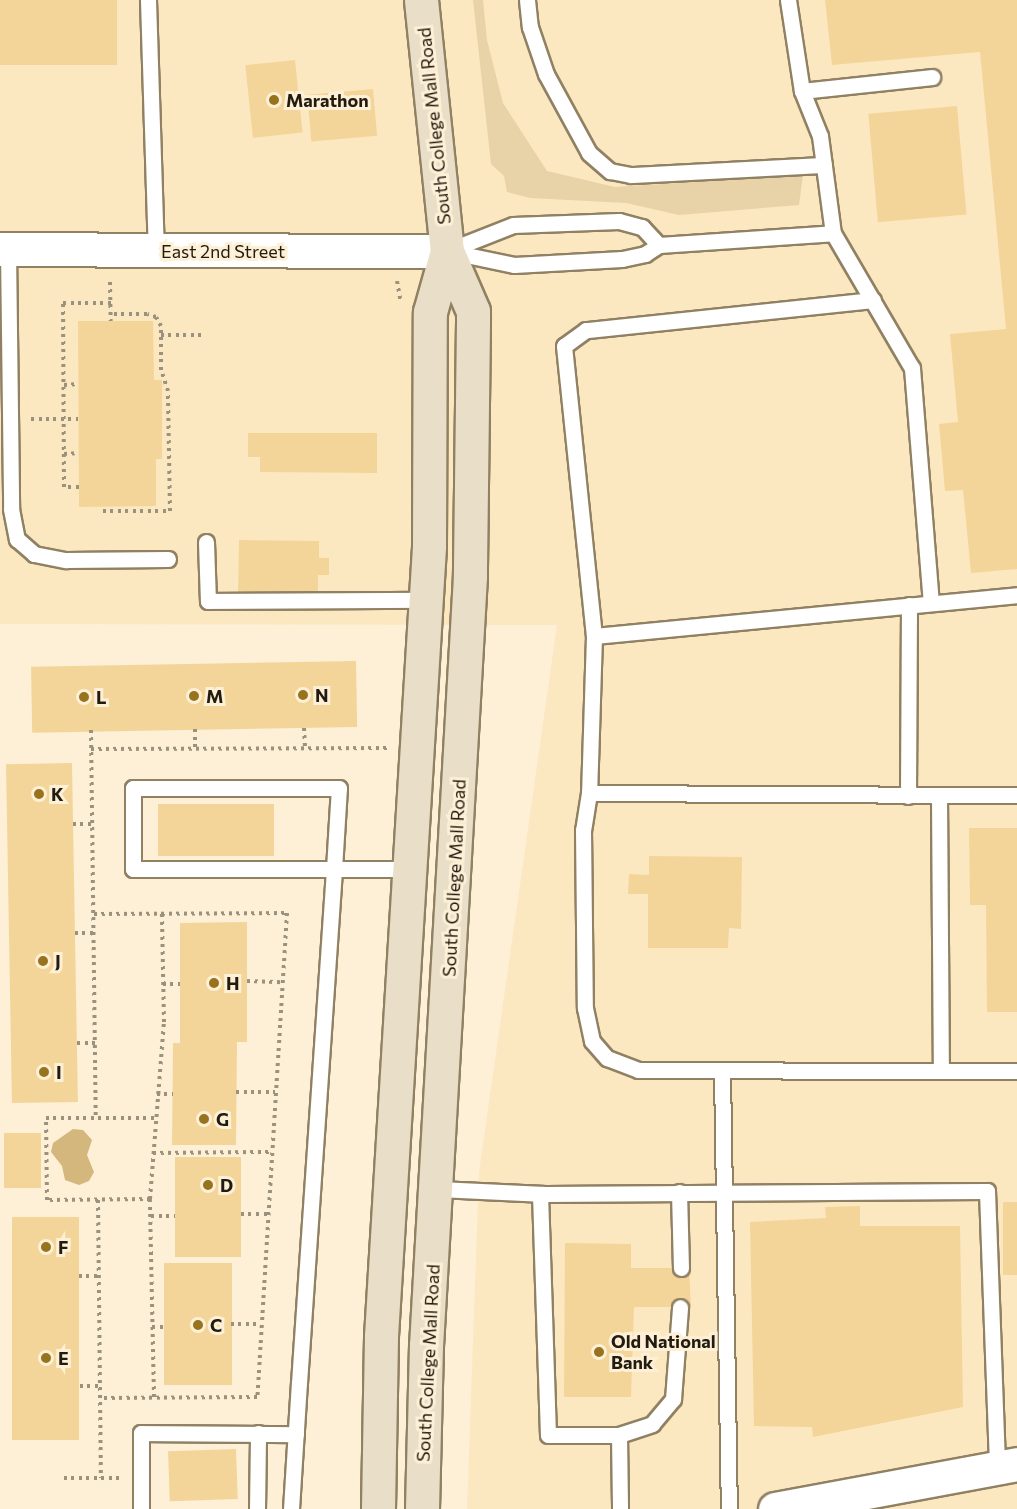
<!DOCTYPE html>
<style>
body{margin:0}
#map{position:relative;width:1017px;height:1509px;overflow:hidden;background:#fdf0d6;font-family:Commissioner,sans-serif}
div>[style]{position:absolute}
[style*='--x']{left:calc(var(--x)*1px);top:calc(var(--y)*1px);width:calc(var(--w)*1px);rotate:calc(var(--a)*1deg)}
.built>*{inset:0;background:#fce8c0}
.green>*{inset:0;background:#e8d3a8}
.water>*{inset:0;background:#d4b77c}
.building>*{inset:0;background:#f3d599;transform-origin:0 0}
.path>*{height:4px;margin-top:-2px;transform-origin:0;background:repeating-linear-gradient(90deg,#9b927e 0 3px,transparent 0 7.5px)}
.roads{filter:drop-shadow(2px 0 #908163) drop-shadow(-2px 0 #908163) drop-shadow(0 2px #908163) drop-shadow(0 -2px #908163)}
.service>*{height:15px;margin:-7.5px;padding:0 7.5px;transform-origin:7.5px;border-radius:7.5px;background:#fff}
.tertiary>*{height:33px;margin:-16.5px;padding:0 16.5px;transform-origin:16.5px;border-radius:16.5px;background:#fff}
.secondary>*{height:33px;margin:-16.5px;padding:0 16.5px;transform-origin:16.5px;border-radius:16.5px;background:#e9dfc9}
.dots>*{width:16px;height:16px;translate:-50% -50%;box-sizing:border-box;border:3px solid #fdf0d6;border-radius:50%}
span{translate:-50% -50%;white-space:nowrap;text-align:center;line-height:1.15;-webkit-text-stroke:6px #fdf0d6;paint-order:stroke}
.poi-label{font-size:18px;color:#221c10;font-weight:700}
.left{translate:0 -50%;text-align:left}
.street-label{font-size:18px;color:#221c10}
</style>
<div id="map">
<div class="built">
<div style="clip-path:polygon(0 0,1017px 0,1017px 1509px,467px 1509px,479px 1172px,557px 625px,0 624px)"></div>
</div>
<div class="green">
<div style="clip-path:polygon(473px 0,483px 0,487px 40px,503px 103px,547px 171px,615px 187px,803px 175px,799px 205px,679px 215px,626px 203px,530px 198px,507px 192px,504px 176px,491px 164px)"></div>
</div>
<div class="water">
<div style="clip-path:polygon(73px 1129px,83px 1130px,92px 1140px,87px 1155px,94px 1172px,89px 1181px,79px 1185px,65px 1180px,62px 1166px,51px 1152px,53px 1143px)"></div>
</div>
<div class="building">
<div style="left:0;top:0;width:117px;height:65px"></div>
<div style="clip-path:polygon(825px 0,1017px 0,1017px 569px,971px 573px,963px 490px,945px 491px,939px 424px,958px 422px,950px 334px,1006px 329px,980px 52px,832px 65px)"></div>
<div style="left:295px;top:60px;width:73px;height:50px;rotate:84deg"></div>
<div style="left:373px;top:89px;width:47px;height:66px;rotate:85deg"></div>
<div style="left:957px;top:106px;width:109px;height:89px;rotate:85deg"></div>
<div style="clip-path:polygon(78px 321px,153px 321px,154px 380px,162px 380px,162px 459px,156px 459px,156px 506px,79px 507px)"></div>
<div style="clip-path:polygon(248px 433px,377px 433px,377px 473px,260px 472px,260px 457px,248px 457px)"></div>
<div style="clip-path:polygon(239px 540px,319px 541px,319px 558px,329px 558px,329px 575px,318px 575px,318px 594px,238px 594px)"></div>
<div style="left:356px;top:661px;width:66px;height:325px;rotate:89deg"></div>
<div style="left:72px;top:763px;width:339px;height:66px;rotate:89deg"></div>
<div style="left:158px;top:804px;width:116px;height:52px"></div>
<div style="clip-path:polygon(969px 828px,1017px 828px,1017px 1012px,987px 1012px,986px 905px,970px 905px)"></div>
<div style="clip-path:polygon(649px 856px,742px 857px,741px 929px,729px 928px,728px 948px,648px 948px,648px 894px,628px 894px,629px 874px,649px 875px)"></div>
<div style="clip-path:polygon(247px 922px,247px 1042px,237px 1042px,236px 1145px,172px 1145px,173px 1043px,180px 1043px,180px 923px)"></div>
<div style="left:4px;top:1133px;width:37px;height:55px"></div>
<div style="left:175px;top:1157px;width:66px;height:100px"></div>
<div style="left:1003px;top:1202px;width:14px;height:73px"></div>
<div style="clip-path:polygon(860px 1206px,860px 1226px,960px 1226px,963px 1407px,813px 1437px,812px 1427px,754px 1426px,750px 1222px,826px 1218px,825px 1207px)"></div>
<div style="left:79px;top:1217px;width:223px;height:67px;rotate:90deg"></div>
<div style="clip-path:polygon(565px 1243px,631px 1244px,631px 1268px,689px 1268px,691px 1307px,634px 1307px,631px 1397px,564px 1397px)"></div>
<div style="left:164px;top:1263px;width:68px;height:122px"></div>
<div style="left:236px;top:1449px;width:50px;height:68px;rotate:88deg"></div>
</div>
<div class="path">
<div style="--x:397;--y:281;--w:22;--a:80"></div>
<div style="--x:110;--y:282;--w:39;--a:89"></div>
<div style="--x:161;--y:335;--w:43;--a:0"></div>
<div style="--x:64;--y:385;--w:14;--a:-4"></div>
<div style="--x:31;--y:419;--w:47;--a:0"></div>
<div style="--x:64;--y:454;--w:15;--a:-4"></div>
<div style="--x:79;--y:487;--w:15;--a:180"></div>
<div style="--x:64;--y:487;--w:184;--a:-90.3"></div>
<div style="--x:63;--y:303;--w:48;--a:0"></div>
<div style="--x:103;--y:511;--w:67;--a:0"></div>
<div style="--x:170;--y:511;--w:120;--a:-91"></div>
<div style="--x:168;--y:391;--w:22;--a:-108"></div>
<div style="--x:161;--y:370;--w:44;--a:-90"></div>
<div style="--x:161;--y:326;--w:10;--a:-119"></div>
<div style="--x:156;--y:317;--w:9;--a:-162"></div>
<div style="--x:147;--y:314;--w:36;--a:180"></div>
<div style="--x:304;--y:728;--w:20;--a:87"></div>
<div style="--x:195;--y:729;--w:19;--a:90"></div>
<div style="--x:91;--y:730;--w:388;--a:89.3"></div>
<div style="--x:91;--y:749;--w:297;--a:-0.2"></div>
<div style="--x:73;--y:824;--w:20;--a:0"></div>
<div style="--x:94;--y:914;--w:193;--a:-0.3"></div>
<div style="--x:287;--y:913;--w:485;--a:93.5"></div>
<div style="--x:257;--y:1397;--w:157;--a:179.6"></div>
<div style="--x:75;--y:933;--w:19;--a:0"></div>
<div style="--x:247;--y:981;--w:36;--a:2"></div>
<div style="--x:163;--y:984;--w:17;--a:0"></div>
<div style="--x:77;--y:1043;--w:18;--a:0"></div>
<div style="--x:236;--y:1092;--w:39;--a:0"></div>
<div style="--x:157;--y:1094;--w:16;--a:0"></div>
<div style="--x:153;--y:1153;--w:119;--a:-0.5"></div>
<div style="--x:150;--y:1199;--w:103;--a:179.4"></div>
<div style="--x:47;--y:1200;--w:82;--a:-90.7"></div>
<div style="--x:46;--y:1118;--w:110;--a:0"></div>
<div style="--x:98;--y:1200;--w:278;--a:89.4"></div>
<div style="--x:241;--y:1214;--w:27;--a:0"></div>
<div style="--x:151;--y:1216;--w:24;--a:0"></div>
<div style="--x:79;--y:1276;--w:20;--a:0"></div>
<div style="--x:231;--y:1324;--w:30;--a:0"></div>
<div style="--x:152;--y:1327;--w:12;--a:0"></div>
<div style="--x:80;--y:1386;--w:20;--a:0"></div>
<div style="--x:154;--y:1397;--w:198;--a:-91.2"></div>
<div style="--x:150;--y:1199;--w:178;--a:-85.5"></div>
<div style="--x:164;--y:1022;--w:108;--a:-91.1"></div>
<div style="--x:64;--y:1478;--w:56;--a:0"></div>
</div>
<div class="roads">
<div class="service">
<div style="--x:148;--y:0;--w:251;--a:88.2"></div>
<div style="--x:527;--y:0;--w:27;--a:84"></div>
<div style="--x:530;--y:27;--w:50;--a:71.2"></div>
<div style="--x:546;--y:74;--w:90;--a:61.4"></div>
<div style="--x:589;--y:153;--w:28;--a:41"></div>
<div style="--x:610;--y:171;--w:21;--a:11"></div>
<div style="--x:631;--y:175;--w:193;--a:-3"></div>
<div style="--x:788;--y:0;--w:92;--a:81.3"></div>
<div style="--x:802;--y:91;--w:48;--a:68.2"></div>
<div style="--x:820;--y:136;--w:98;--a:82.4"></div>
<div style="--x:833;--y:233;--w:156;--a:59.7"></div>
<div style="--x:912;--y:368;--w:235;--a:85.4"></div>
<div style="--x:802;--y:91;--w:131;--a:-6.1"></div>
<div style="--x:8;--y:249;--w:260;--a:89.3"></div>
<div style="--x:11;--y:509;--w:31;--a:79"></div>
<div style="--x:17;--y:539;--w:23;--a:41"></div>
<div style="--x:34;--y:554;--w:33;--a:11"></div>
<div style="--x:66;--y:560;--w:102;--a:-0.6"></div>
<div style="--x:447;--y:251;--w:68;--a:11.8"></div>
<div style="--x:514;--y:265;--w:108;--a:-3.2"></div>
<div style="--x:622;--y:259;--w:24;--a:-12"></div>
<div style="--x:645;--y:254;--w:17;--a:-33"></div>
<div style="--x:659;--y:245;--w:174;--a:-3.9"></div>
<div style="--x:447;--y:251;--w:71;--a:-21.5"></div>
<div style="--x:513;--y:225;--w:106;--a:-2.2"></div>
<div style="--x:619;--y:221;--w:24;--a:15"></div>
<div style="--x:642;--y:227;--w:25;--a:47"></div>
<div style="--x:873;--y:300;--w:289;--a:174"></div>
<div style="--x:586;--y:330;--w:27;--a:144"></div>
<div style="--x:564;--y:346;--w:292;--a:84.1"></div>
<div style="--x:594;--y:636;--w:157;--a:91.8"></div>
<div style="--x:589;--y:793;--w:37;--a:99"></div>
<div style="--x:583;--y:830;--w:178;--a:89.4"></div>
<div style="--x:585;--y:1008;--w:34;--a:78"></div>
<div style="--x:592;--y:1041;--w:23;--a:49"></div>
<div style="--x:607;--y:1058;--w:33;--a:21"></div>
<div style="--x:638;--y:1070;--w:379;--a:0.2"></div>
<div style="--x:206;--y:542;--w:59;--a:88.1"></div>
<div style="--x:208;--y:601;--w:217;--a:-0.3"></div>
<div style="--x:594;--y:636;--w:425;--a:-5.5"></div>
<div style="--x:589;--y:793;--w:428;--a:0.3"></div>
<div style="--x:908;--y:796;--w:191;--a:-89.7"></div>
<div style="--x:939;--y:796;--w:275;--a:89.6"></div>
<div style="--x:722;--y:1071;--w:438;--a:89.1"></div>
<div style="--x:438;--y:1189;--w:107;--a:2.7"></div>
<div style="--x:545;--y:1194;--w:442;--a:-0.4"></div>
<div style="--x:987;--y:1191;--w:278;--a:87.9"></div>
<div style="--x:679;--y:1192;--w:76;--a:88.5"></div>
<div style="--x:540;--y:1194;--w:241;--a:88.1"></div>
<div style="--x:548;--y:1435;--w:71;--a:0"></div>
<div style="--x:619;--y:1435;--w:74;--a:89.2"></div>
<div style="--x:619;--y:1435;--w:35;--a:-18"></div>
<div style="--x:652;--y:1424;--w:33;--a:-50"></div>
<div style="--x:673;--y:1399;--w:92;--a:-85.6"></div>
<div style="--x:141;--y:1509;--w:76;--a:-90"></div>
<div style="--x:141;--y:1433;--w:155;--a:0.4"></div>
<div style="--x:257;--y:1509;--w:76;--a:-89.2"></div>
<div style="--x:291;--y:1509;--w:126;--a:-86.4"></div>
<div style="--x:299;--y:1383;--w:515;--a:-86.1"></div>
<div style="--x:334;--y:869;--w:81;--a:-86.5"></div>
<div style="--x:339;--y:788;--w:206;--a:180"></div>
<div style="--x:133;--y:788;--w:81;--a:90"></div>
<div style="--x:133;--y:869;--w:275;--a:0"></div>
</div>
<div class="tertiary">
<div style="--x:0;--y:249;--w:447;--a:0.3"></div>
<div style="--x:775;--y:1509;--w:246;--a:-10.5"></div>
</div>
<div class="secondary">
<div style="--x:421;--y:0;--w:252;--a:84.1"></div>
<div style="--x:447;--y:251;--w:65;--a:66.6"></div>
<div style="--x:473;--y:311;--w:11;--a:90"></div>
<div style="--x:473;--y:322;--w:254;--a:90.7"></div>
<div style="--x:470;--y:576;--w:770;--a:93.27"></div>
<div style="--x:426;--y:1345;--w:164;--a:91.4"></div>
<div style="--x:378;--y:1509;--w:173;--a:-89"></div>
<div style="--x:381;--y:1336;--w:791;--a:-86.52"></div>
<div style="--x:429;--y:546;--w:234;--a:-89.8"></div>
<div style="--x:430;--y:312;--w:63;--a:-74.4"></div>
</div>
</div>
<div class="dots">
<div style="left:274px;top:100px;background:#97731d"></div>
<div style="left:303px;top:695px;background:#97731d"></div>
<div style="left:194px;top:696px;background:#97731d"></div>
<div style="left:84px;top:697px;background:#97731d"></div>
<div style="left:39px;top:794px;background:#97731d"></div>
<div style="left:43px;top:961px;background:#97731d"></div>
<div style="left:214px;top:983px;background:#97731d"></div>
<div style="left:44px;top:1072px;background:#97731d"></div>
<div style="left:204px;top:1119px;background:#97731d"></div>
<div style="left:208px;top:1185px;background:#97731d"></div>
<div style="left:46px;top:1247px;background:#97731d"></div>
<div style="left:198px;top:1325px;background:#97731d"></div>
<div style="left:599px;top:1352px;background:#97731d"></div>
<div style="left:46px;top:1358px;background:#97731d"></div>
</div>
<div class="poi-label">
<span class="left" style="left:286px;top:100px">Marathon</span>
<span class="left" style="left:315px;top:695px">N</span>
<span class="left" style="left:206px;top:696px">M</span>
<span class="left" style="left:96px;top:697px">L</span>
<span class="left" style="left:51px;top:794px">K</span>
<span class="left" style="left:55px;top:961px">J</span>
<span class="left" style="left:226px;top:983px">H</span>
<span class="left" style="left:56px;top:1072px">I</span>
<span class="left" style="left:216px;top:1119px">G</span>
<span class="left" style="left:220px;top:1185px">D</span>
<span class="left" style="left:58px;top:1247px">F</span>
<span class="left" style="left:210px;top:1325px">C</span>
<span class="left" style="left:611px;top:1352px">Old National<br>Bank</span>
<span class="left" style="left:58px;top:1358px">E</span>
</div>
<div class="street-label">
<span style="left:434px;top:126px;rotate:-96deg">South College Mall Road</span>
<span style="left:223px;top:251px">East 2nd Street</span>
<span style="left:454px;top:878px;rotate:-87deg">South College Mall Road</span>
<span style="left:428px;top:1363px;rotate:-87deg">South College Mall Road</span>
</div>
</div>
